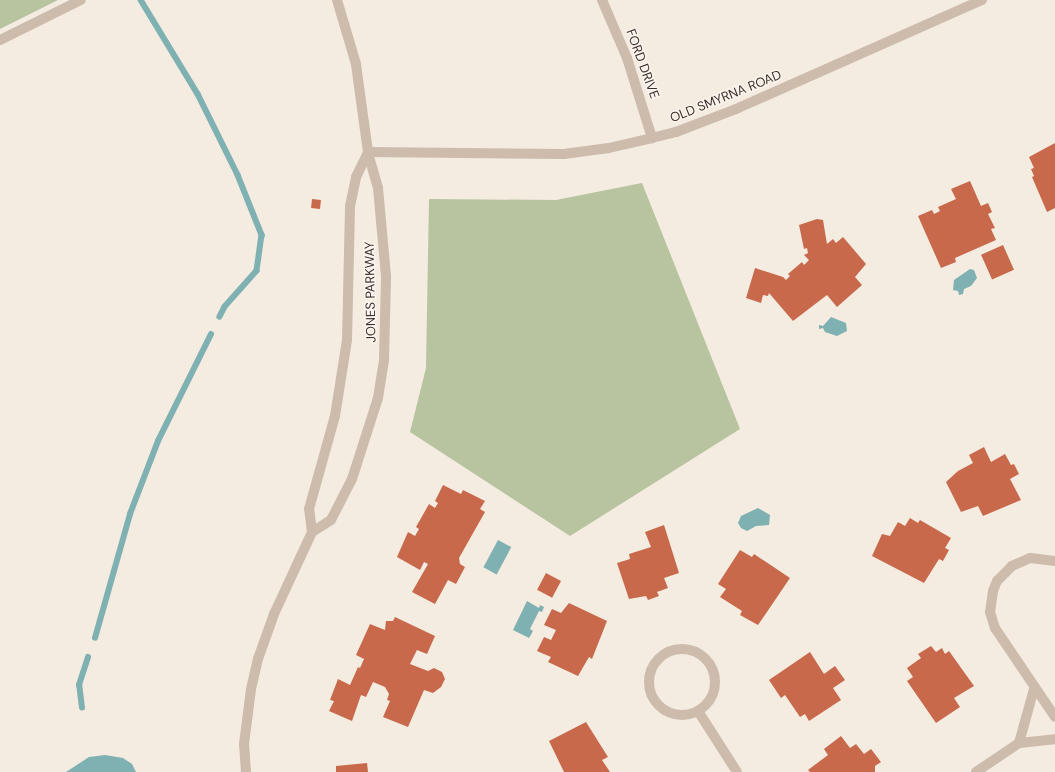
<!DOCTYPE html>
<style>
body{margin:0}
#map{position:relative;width:1055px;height:772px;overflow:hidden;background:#f4ebe1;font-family:"DM Sans",sans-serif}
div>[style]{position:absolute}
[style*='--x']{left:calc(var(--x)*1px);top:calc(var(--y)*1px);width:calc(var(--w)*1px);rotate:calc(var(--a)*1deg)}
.green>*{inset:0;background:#b8c4a0}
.water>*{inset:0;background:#7fb0b2;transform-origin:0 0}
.stream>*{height:5.5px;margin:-2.75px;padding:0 2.75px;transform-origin:2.75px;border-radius:2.75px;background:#7fb0b2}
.building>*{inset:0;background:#c8694b;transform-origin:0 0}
.minor>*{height:10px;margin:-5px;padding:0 5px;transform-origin:5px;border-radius:5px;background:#cdbbac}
.minor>.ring{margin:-5px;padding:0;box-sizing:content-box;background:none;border:10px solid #cdbbac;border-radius:50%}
.tertiary>*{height:10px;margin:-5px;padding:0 5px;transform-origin:5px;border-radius:5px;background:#cdbbac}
span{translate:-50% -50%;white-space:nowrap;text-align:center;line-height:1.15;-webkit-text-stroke:3px #fbf5ee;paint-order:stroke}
.street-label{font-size:13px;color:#3b302b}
</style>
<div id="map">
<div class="green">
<div style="clip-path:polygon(0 0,58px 0,0 29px)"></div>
<div style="clip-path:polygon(642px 183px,740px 429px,570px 536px,410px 432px,426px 368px,429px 199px,556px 200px)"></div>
</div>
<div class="water">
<div style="clip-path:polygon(970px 269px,974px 270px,977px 278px,971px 286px,964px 289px,963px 294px,959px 295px,958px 291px,953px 290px,954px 280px)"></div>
<div style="clip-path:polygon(831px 317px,846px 323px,847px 331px,837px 336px,825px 332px,823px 328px,819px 329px,819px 325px,823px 326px)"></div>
<div style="clip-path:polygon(758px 508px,770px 515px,769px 525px,756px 526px,747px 531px,741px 528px,738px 523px,741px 516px)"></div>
<div style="left:498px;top:540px;width:15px;height:31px;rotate:28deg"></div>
<div style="clip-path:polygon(527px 601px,539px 608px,540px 605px,544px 607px,542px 612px,539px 611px,530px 629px,533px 631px,529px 638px,513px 630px)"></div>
<div style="clip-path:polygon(105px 755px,123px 758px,132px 764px,136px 772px,66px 772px,89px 757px)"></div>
</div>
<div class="stream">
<div style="--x:141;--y:0;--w:110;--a:58.8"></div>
<div style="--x:198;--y:94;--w:90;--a:63.7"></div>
<div style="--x:238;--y:175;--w:65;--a:68.2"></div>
<div style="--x:262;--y:235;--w:36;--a:98"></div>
<div style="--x:257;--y:271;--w:48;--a:131.6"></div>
<div style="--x:225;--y:307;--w:11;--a:117"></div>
<div style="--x:95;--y:638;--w:129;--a:-74.2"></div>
<div style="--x:130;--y:514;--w:78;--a:-69"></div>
<div style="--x:158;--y:441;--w:119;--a:-63.6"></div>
<div style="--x:82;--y:708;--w:23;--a:-97"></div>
<div style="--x:79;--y:685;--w:29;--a:-72"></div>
</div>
<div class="building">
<div style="clip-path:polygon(1055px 143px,1055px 208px,1047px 212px,1032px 177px,1034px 176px,1031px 169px,1034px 168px,1029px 157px)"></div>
<div style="clip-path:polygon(970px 181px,981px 206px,988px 203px,992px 212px,988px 214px,995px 228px,991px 229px,996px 240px,955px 258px,956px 262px,941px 268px,918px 216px,932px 210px,934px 214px,940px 211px,938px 207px,956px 199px,951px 189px)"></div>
<div style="left:312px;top:199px;width:9px;height:9px;rotate:6deg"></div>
<div style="clip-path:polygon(817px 219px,823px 220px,827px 244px,833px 239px,836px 243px,843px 237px,866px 264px,855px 277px,862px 285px,837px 307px,827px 295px,793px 321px,769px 293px,768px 296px,763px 295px,761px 303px,746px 298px,755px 268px,783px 277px,786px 280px,790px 276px,788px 274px,802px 262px,804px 265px,809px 260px,804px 255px,808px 253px,807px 248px,804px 249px,799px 225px)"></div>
<div style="left:1003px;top:245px;width:27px;height:24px;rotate:66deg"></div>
<div style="clip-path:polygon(984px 447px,991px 462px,1005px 454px,1011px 465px,1014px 464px,1019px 474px,1010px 479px,1021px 500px,983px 516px,978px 506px,961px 512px,946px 482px,958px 471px,973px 463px,969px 455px)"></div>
<div style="clip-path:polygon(443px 485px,461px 494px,463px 490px,485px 501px,480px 509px,485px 512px,459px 558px,460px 564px,465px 567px,456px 584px,448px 580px,435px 604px,412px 592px,428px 564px,424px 562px,420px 570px,397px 557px,408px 532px,415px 536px,419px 529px,416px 527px,429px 504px,435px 508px,438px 503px,435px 501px)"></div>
<div style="clip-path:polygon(910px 518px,918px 523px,920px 520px,951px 538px,945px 548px,949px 550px,943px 561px,939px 559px,924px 583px,872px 556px,882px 534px,890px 536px,898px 522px,905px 526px)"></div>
<div style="clip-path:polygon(664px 525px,679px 573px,664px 578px,668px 588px,657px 592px,659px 596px,648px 600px,646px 596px,629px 599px,617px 563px,630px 559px,629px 554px,651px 547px,645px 532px)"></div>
<div style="clip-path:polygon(740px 550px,752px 557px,754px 554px,790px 578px,758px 625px,740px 615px,742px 611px,720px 597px,726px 589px,718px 584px)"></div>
<div style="left:546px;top:573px;width:17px;height:19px;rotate:28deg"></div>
<div style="clip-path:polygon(569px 603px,607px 621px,592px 659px,589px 657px,578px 676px,548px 662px,551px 657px,537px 651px,544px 637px,551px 640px,556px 630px,544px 625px,552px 609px,561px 613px)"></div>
<div style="clip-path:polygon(395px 617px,435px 636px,427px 654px,417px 650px,410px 664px,428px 671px,434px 668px,442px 672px,445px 679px,441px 687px,433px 693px,424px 690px,408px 727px,383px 717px,390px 701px,387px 700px,389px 694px,385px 687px,373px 682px,366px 697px,361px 695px,352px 721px,329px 711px,334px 701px,330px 700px,338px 679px,350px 685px,358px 667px,360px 668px,364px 659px,356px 655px,370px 624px,385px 630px,386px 621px,393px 621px)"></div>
<div style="clip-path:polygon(931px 646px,936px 652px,942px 648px,945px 654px,949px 651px,974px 686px,954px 698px,960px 707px,936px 723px,907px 681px,913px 677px,907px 668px,921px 658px,918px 654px)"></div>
<div style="clip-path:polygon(810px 652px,824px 674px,835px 666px,845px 680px,833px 688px,841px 700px,809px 721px,805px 714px,800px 717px,785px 695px,781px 698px,769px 680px)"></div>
<div style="clip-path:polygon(586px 722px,608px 757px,602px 760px,610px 772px,564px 772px,549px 741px)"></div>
<div style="clip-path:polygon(841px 736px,850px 748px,856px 744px,864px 754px,871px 749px,881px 762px,875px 766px,875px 772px,810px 772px,808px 770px,828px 755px,824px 749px)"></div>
<div style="clip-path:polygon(367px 763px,368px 772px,336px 772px,336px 766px)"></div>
</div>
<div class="minor">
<div style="--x:602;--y:0;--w:63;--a:66.7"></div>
<div style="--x:627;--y:58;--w:84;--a:72.6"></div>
<div style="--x:1055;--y:561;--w:25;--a:-173"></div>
<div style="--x:1030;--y:558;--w:20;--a:156"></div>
<div style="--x:1012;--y:566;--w:21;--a:135"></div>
<div style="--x:997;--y:581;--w:11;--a:112"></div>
<div style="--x:993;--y:591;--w:21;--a:98"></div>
<div style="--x:990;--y:612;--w:17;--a:73"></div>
<div style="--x:995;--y:628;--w:107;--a:56"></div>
<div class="ring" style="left:649px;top:649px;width:56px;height:56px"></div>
<div style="--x:698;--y:711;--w:72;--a:57.4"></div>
<div style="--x:1019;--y:743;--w:56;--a:-74.5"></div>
<div style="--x:976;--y:772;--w:52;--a:-34"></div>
<div style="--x:1019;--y:743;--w:36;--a:-6"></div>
</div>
<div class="tertiary">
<div style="--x:0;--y:40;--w:90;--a:-26.3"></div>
<div style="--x:368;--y:152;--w:196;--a:0.6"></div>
<div style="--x:564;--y:154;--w:45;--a:-7.6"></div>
<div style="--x:609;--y:148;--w:44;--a:-13.1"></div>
<div style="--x:652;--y:138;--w:25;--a:-14"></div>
<div style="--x:676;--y:132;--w:64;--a:-21"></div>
<div style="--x:736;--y:109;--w:269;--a:-23.9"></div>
<div style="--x:312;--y:532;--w:23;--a:-97"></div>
<div style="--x:309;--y:509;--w:97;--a:-74.4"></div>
<div style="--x:335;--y:416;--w:77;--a:-81"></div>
<div style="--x:347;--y:340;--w:134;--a:-88.7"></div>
<div style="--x:350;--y:206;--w:30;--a:-78"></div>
<div style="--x:356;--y:177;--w:28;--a:-64"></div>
<div style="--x:246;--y:772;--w:28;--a:-94"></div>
<div style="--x:244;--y:744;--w:55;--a:-82.7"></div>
<div style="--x:251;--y:689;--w:31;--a:-77"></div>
<div style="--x:258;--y:659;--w:48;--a:-70.4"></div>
<div style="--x:274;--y:614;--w:90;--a:-65.1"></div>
<div style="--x:312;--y:532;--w:22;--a:-32"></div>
<div style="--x:331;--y:520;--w:46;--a:-62.9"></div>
<div style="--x:352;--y:479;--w:85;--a:-72.2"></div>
<div style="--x:378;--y:398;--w:38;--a:-81"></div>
<div style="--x:384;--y:360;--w:84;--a:-88.6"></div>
<div style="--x:386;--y:276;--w:88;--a:-95.2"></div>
<div style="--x:378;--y:188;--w:37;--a:-106"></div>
<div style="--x:368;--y:152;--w:89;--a:-97.8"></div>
<div style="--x:356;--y:64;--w:67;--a:-106.5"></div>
</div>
<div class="street-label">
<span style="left:642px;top:64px;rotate:70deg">FORD DRIVE</span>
<span style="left:726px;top:97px;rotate:-22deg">OLD SMYRNA ROAD</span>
<span style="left:371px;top:292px;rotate:-91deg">JONES PARKWAY</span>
</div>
</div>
